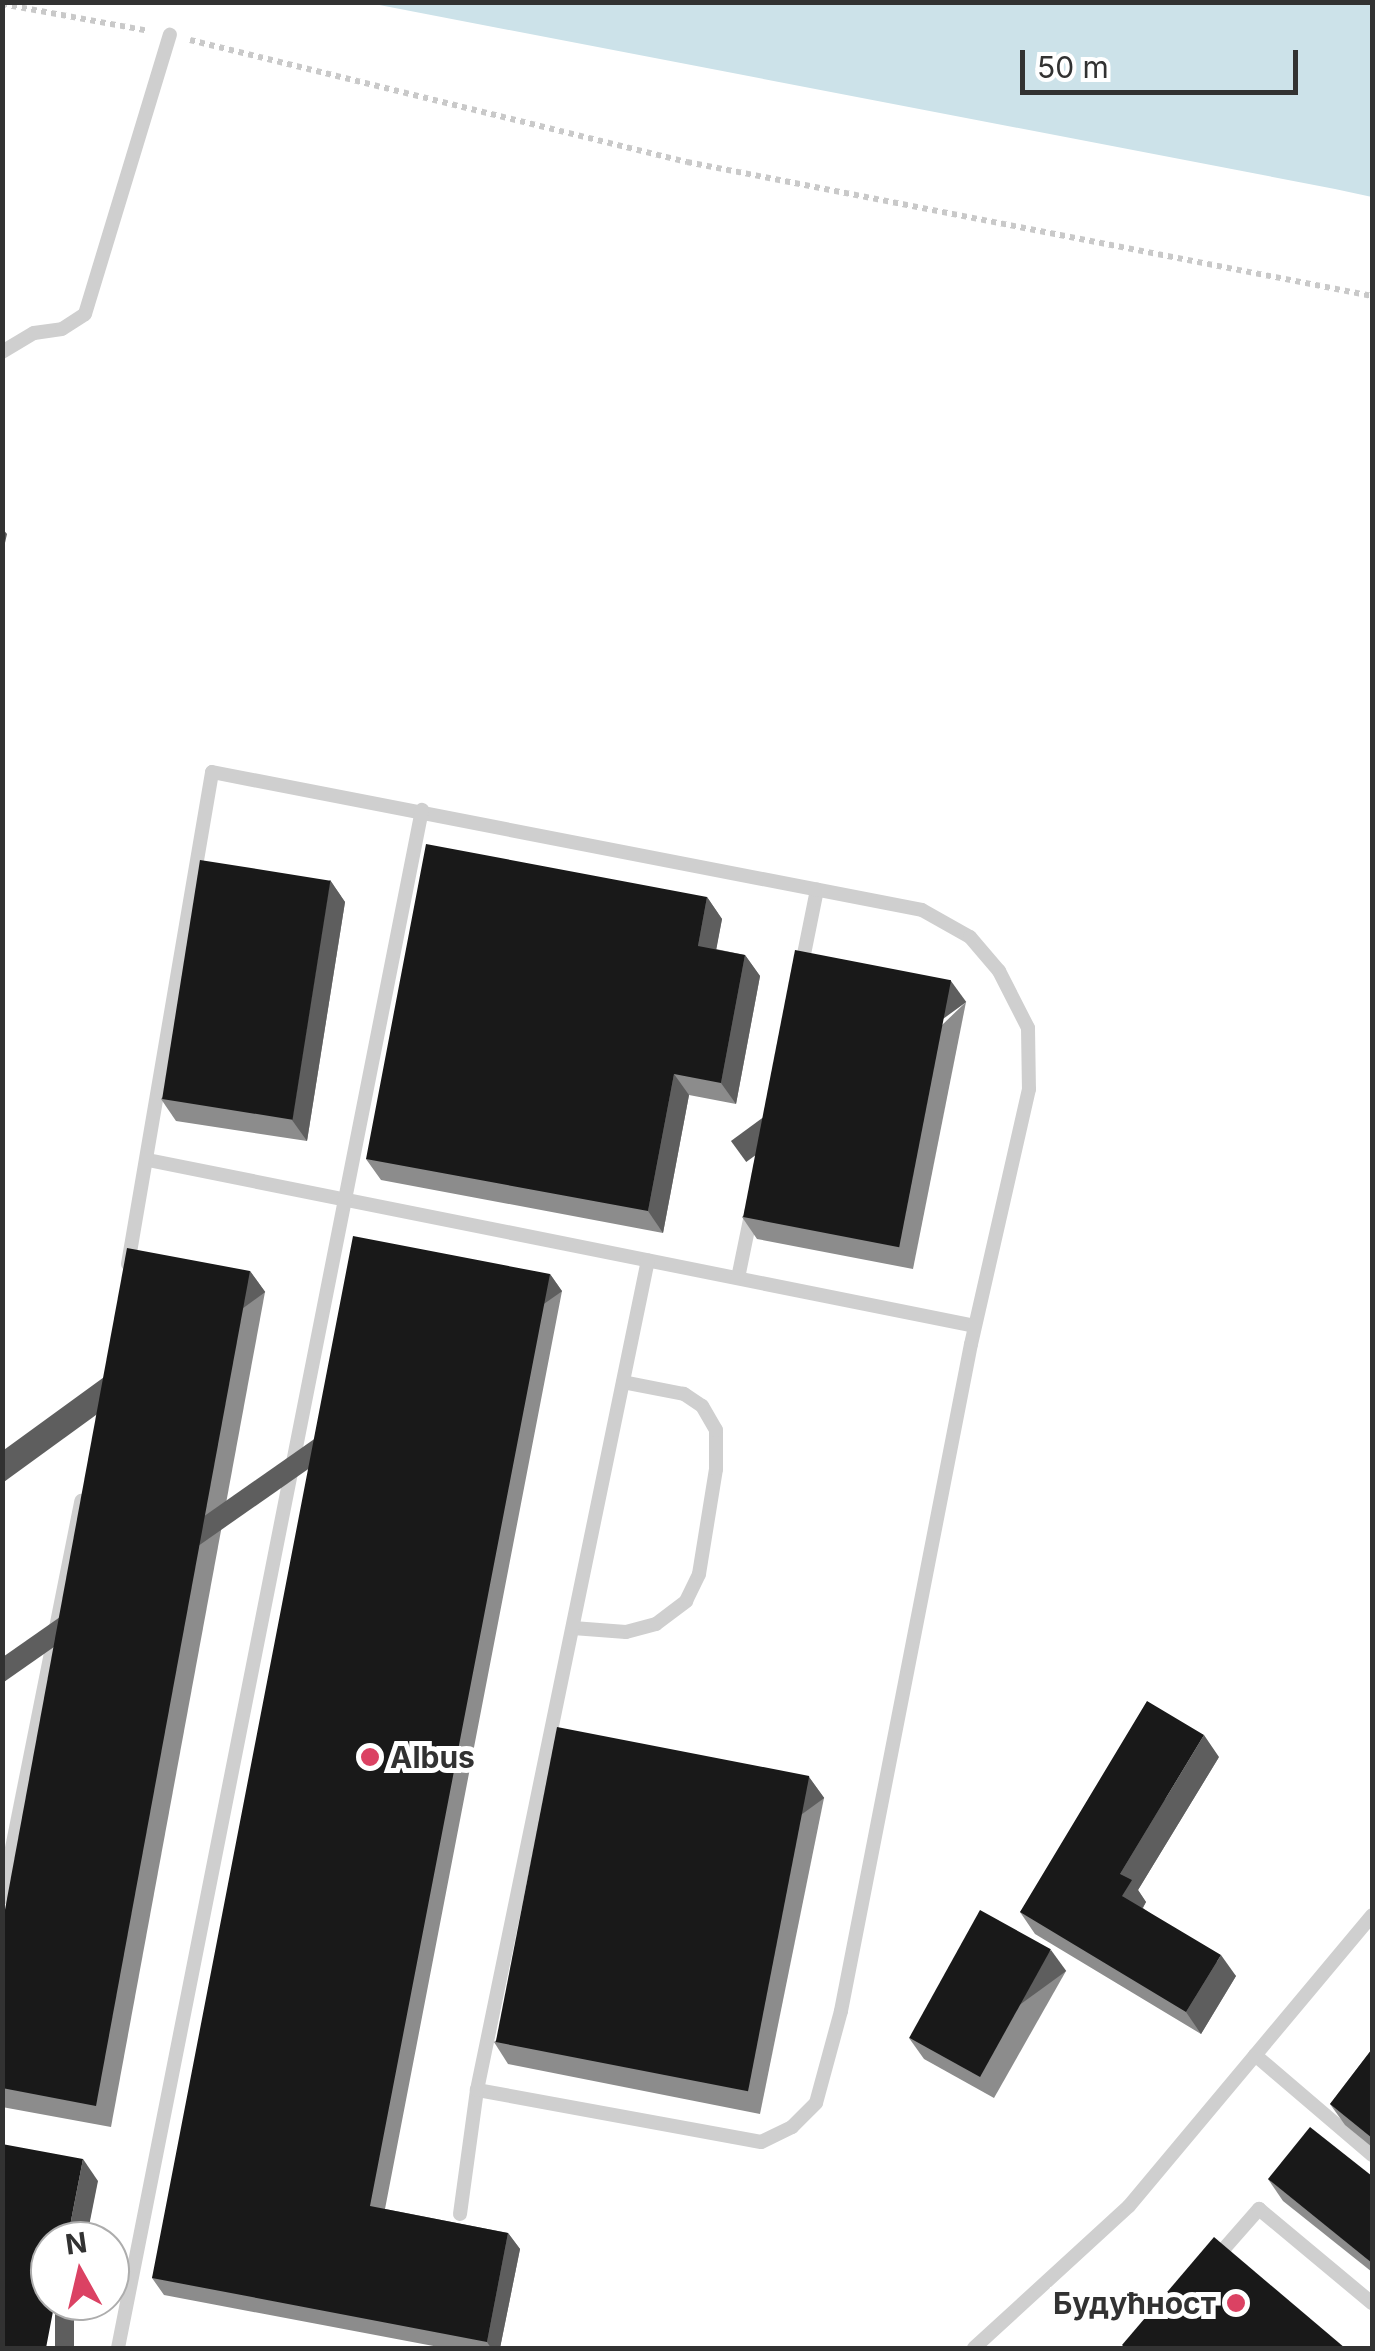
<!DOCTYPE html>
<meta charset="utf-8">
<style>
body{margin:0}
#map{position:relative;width:1375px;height:2351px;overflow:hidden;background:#fff;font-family:Inter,sans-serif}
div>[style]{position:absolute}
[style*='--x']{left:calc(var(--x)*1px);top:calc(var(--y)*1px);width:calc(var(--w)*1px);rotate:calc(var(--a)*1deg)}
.water>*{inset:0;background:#cce2e9}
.path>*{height:6px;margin-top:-3px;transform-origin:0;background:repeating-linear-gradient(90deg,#c9c9c9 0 5px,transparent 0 10px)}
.service>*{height:14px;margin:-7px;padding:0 7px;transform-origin:7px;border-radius:7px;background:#cfcfcf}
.wall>*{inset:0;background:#8c8c8c}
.shaded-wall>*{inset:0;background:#5e5e5e;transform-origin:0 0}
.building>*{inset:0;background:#191919;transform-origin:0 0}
.dots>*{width:28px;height:28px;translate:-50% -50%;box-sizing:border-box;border:5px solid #fff;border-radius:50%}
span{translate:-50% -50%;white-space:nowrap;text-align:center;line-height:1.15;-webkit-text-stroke:10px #fff;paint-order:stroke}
.poi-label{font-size:30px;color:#323232;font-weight:700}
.left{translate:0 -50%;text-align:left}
.right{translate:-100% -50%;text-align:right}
.frame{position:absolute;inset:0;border:5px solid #323232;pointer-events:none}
.north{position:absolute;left:30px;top:2221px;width:100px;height:100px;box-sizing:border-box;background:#fff;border:2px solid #adadad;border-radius:50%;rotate:352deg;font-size:28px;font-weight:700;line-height:40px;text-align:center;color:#323232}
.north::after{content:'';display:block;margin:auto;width:35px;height:45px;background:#db4263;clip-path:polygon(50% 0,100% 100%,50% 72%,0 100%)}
.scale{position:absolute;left:1020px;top:50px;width:278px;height:45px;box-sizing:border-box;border:5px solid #323232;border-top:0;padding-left:12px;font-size:30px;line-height:35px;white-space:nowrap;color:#323232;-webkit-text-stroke:8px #fff;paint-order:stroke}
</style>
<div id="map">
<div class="water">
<div style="clip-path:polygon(369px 3px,1372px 3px,1372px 197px,1335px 189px)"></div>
</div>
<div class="path">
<div style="--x:2;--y:4;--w:149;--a:10.4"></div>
<div style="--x:190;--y:40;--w:512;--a:13.79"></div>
<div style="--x:687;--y:162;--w:698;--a:11.07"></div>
</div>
<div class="service">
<div style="--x:2;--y:352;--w:37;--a:-31"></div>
<div style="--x:34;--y:333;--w:28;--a:-8"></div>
<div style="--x:62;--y:329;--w:27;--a:-33"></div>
<div style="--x:85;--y:314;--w:292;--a:-73.1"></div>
<div style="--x:801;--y:969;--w:81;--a:-78.6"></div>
<div style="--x:148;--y:1160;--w:843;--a:11.35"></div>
<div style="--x:128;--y:1264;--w:499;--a:-80.3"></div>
<div style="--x:212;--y:772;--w:723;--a:11"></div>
<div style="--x:922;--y:910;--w:55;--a:29.4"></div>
<div style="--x:970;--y:937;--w:45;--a:49.5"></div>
<div style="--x:999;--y:971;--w:64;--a:63"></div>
<div style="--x:1028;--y:1028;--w:61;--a:89.1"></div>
<div style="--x:1029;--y:1089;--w:262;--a:102.8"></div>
<div style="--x:971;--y:1344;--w:680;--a:101.03"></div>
<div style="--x:841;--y:2011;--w:95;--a:105.2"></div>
<div style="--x:816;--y:2103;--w:34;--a:135"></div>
<div style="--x:792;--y:2127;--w:34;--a:154"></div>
<div style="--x:761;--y:2142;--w:289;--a:-169.6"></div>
<div style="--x:738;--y:1278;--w:69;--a:-78.4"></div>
<div style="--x:573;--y:1628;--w:53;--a:4.3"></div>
<div style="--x:626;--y:1632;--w:31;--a:-15"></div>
<div style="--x:656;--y:1624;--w:38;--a:-37"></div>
<div style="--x:686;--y:1601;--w:30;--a:-64"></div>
<div style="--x:699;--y:1574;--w:106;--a:-80.8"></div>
<div style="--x:716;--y:1469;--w:39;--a:-90"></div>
<div style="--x:716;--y:1430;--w:28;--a:-120"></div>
<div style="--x:702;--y:1406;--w:22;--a:-146"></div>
<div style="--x:684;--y:1394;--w:62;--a:-168.9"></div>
<div style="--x:2;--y:1898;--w:405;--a:-78.7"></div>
<div style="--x:1255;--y:2055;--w:154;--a:40.5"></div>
<div style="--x:460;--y:2214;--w:125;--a:-82.2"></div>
<div style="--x:477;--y:2090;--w:847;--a:-78.36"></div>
<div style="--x:1215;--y:2259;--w:67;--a:-48.7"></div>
<div style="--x:1259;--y:2209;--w:147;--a:39.8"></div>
<div style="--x:118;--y:2348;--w:1568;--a:-78.82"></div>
<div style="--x:974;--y:2348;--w:210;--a:-42.5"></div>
<div style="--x:1129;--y:2206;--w:379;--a:-50.1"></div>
</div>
<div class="wall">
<div style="clip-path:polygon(330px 880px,345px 902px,307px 1141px,176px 1121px,161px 1099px)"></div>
<div style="clip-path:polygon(707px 897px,722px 919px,716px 949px,745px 955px,760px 976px,736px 1104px,689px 1095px,663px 1233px,381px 1180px,366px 1159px)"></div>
<div style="clip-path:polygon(966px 1002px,913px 1269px,757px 1239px,742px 1217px)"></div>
<div style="clip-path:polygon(250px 1271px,265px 1292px,111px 2127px,2px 2107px,2px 1926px)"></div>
<div style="clip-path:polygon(550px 1274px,562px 1291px,385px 2209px,508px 2233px,520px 2249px,500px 2348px,444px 2348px,164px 2295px,152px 2278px)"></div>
<div style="clip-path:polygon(1219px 1757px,1138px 1890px,1146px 1902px,1143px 1908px,1236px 1976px,1201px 2034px,1035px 1934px,1020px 1912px)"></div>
<div style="clip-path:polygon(809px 1777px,824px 1798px,760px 2114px,508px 2064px,494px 2042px)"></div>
<div style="clip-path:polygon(1066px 1971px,994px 2098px,924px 2059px,909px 2038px)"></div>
<div style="clip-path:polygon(1372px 2049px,1372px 2147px,1345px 2125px,1330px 2104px)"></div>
<div style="clip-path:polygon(1372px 2176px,1372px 2272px,1283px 2201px,1268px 2179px)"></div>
</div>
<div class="shaded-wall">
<div style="clip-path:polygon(2px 528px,7px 534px,2px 556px)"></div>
<div style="clip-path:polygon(330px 880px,345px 902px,307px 1141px,292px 1120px)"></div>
<div style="clip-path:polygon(707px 897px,722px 919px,713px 967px,698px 946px)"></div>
<div style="clip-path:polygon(745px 955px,760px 976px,736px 1104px,721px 1083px)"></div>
<div style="left:951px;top:981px;width:26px;height:272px;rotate:54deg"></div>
<div style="clip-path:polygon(674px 1074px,689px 1095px,663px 1233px,648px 1211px)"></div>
<div style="left:250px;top:1271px;width:26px;height:849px;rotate:54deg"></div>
<div style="left:550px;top:1274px;width:21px;height:949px;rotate:55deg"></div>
<div style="clip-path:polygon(1204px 1735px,1219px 1757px,1138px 1890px,1146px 1902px,1137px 1917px,1122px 1896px,1120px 1874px)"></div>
<div style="left:809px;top:1777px;width:26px;height:321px;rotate:54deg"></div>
<div style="left:1051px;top:1950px;width:26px;height:146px;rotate:54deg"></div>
<div style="clip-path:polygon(1221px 1955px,1236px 1976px,1201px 2034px,1186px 2012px)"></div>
<div style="clip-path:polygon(83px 2159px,98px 2181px,86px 2241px,67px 2241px)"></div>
<div style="clip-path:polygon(508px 2233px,520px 2249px,500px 2348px,491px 2348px,487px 2342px)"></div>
<div style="left:55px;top:2301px;width:19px;height:48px"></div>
</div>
<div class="building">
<div style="clip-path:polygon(426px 844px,707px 897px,698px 946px,745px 955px,721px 1083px,674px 1074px,648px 1211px,366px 1159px)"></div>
<div style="left:200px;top:860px;width:132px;height:242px;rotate:9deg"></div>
<div style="left:795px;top:950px;width:159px;height:272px;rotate:11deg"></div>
<div style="clip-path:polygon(353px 1236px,550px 1274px,370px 2206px,508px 2233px,487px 2342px,152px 2278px)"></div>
<div style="clip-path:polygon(127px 1248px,250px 1271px,96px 2106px,2px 2088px,2px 1926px)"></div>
<div style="clip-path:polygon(1147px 1701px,1204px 1735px,1120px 1874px,1132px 1880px,1122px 1896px,1221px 1955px,1186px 2012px,1020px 1912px)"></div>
<div style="left:557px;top:1727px;width:257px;height:321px;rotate:11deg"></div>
<div style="left:980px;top:1910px;width:81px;height:146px;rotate:29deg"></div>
<div style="clip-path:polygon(1372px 2049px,1372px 2138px,1330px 2104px)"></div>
<div style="clip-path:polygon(1310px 2127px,1372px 2176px,1372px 2263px,1268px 2179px)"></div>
<div style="clip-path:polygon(2px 2144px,83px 2159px,67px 2241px,50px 2241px,50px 2301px,55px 2301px,46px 2348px,2px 2348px)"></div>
<div style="clip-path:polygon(1214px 2237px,1345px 2348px,1125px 2348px,1122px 2345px)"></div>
</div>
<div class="dots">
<div style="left:370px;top:1757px;background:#db4263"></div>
<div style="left:1236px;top:2303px;background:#db4263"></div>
</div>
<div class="poi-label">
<span class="left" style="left:390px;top:1757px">Albus</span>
<span class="right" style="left:1216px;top:2303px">Будућност</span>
</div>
<div class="frame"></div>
<div class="north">N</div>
<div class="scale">50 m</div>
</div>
